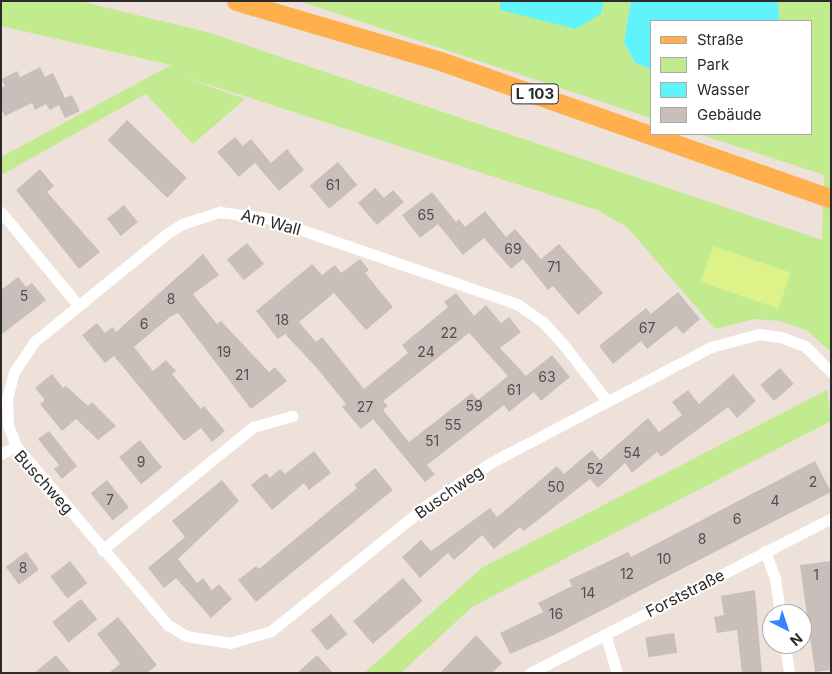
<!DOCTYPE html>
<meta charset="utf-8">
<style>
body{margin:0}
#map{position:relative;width:832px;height:674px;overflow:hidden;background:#eee1da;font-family:Inter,sans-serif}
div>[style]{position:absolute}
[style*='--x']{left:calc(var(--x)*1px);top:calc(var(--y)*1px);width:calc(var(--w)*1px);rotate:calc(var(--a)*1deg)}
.green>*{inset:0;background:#c2eb90}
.pitch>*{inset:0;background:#ddf38a;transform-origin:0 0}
.water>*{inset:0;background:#60f3fc}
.building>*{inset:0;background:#c9bfba;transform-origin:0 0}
.street>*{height:11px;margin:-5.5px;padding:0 5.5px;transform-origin:5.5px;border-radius:5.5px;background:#fff}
.primary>*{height:19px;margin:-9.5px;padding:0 9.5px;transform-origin:9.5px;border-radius:9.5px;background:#ffb04d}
span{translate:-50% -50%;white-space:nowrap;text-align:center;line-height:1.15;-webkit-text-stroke:4px #fff;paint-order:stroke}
.number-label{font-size:14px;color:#524f4e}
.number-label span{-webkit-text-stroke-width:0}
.shield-label span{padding:1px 4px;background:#fff;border:1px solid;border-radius:4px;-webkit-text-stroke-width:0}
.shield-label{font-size:15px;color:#2a2a2a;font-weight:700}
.street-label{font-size:16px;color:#2a2a2a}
.frame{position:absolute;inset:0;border:2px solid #2a2a2a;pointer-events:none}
.legend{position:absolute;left:650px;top:20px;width:162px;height:115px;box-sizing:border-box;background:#fff;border:1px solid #aaa;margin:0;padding:6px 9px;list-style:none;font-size:15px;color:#2a2a2a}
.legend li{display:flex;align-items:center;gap:10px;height:25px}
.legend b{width:25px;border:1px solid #aaa}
.north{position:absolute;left:762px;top:604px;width:50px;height:50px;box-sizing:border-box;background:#fff;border:1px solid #aaa;border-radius:50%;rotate:139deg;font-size:14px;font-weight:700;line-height:20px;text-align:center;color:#2a2a2a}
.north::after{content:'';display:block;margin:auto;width:18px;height:22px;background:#3585ff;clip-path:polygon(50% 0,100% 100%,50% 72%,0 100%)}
</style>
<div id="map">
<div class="green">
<div style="clip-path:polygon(1px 1px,79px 1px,207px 32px,822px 240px,824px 175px,699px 134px,811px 134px,811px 21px,779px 21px,778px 1px,831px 1px,831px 352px,806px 330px,780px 321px,755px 319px,715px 329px,627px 227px,597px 210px,179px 75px,245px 99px,193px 144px,146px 94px,1px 175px,1px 157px,171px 65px,1px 26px)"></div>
<div style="clip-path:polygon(299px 1px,500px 1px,500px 10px,601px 14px,604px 1px,631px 1px,624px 42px,635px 63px,651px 69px,651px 118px)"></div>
<div style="clip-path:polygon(827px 390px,831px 421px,472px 607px,401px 673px,364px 673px,483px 567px)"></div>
</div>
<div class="pitch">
<div style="left:713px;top:246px;width:82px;height:38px;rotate:19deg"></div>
</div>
<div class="water">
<div style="clip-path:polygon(500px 1px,604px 1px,601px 14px,576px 29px,500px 10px)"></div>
<div style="clip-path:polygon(631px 1px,778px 1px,779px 21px,651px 21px,651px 69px,635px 63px,624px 42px)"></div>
</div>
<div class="building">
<div style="clip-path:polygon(40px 67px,45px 77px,53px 73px,65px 98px,72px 95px,80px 111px,65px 118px,59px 105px,50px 110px,46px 104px,35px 110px,32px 103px,5px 116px,1px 109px,1px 88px,5px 86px,2px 79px,17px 71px,20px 77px)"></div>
<div style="left:127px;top:120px;width:83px;height:28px;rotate:44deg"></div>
<div style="clip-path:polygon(235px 137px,243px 146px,251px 139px,271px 163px,287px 149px,304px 170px,279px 191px,255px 163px,239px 177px,217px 152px)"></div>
<div style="left:338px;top:162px;width:30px;height:37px;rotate:50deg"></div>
<div style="clip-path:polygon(40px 169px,54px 186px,47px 192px,100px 252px,79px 269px,16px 190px)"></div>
<div style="clip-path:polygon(375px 188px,384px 198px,393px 190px,404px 202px,377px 225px,358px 203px)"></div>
<div style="clip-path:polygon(432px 192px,456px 222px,459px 219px,465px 227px,485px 211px,506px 237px,515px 229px,541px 259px,559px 244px,603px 293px,578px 315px,553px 286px,548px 290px,523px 259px,511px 269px,484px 238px,463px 255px,438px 224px,420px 238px,402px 215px)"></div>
<div style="left:124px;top:205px;width:22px;height:22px;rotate:51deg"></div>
<div style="left:247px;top:243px;width:27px;height:26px;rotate:51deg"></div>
<div style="clip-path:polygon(203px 254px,219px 275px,193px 294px,217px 324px,221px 321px,269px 372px,275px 367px,287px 381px,251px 409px,178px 313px,170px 317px,134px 347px,153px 371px,166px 360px,176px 371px,172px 374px,201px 409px,204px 406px,225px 431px,212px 442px,201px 428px,184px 441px,114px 356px,105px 363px,82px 335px,97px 323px,105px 333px,113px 327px,116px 332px)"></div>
<div style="clip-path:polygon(evenodd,360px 259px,369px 270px,365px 273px,393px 307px,366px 330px,334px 293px,299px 322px,316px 342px,322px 337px,364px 389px,408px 353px,402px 345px,448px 307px,444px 302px,456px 293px,474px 316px,486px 305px,501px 323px,509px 317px,521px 332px,500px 348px,526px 376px,552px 355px,570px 377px,541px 401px,534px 392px,509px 412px,504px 405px,427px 465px,435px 474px,425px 482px,373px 419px,361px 429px,342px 407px,346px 404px,315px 366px,285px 334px,278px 339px,256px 311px,312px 264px,322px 275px,335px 265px,341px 273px,360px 259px,469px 333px,508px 376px,478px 400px,472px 393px,409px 442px,383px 410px,388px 406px,383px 401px,469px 333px)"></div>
<div style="clip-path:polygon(18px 277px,26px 287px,32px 283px,46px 300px,1px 335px,1px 290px)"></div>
<div style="clip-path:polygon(678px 292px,700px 319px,683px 334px,676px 326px,647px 349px,641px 341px,613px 364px,599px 346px,646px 308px,651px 314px)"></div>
<div style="left:780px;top:368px;width:21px;height:26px;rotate:49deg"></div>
<div style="clip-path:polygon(52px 374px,63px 388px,66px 386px,88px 406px,92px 402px,116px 426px,98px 440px,76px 419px,62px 431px,40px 404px,45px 400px,35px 388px)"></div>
<div style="clip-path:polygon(733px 374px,756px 401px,737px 418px,728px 407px,661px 457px,657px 452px,632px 473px,625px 463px,598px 488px,590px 479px,524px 531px,520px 527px,494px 549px,482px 535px,454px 560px,448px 553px,420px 578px,402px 557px,421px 540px,431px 551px,490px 508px,497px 517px,557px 466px,564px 474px,592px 450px,600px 460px,648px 418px,659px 432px,682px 415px,672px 402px,688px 390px,699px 404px)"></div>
<div style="clip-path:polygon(49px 431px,77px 466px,62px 479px,54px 469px,59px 465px,38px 439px)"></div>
<div style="left:140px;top:440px;width:35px;height:27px;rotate:51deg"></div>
<div style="clip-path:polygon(314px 451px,331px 473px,309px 490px,304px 483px,272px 510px,251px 485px,266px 473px,270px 478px,280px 469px,285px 474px)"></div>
<div style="clip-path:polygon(815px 461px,831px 492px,554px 635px,510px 654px,500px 633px,543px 612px,538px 603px,572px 586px,569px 580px,628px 552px,631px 557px)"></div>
<div style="clip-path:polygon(375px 468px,393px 490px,256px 602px,238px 580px,256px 566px,259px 569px,357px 488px,354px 485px)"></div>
<div style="left:107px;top:480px;width:35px;height:21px;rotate:51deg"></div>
<div style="clip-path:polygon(222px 480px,239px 501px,178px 559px,197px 583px,203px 578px,212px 590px,219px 584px,232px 599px,211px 618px,176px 578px,164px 588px,148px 568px,185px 537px,172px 521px)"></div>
<div style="left:26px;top:552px;width:22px;height:25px;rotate:54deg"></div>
<div style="left:70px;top:561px;width:28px;height:25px;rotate:52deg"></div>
<div style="clip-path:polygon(831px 561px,831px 670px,815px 672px,800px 565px)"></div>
<div style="left:403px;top:578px;width:30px;height:66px;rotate:49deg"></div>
<div style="clip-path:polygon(755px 590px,762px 673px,742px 673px,737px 630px,717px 633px,714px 617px,724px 615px,721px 596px)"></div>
<div style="left:81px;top:599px;width:26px;height:37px;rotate:51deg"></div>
<div style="left:331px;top:614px;width:26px;height:26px;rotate:51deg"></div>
<div style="clip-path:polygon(118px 617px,157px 665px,147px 673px,109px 673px,120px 664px,97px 634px)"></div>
<div style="left:674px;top:633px;width:20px;height:29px;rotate:81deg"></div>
<div style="clip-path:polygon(476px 635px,502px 663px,492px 673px,440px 673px)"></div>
<div style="clip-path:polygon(56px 655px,71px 673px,34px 673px)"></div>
<div style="clip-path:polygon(317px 655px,333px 673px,297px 673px)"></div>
</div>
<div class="street">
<div style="--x:1;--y:212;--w:121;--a:50.4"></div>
<div style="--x:16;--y:446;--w:22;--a:-111"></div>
<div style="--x:8;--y:425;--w:27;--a:-92"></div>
<div style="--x:7;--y:398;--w:27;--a:-75"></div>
<div style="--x:14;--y:372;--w:36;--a:-56"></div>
<div style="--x:34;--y:342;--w:169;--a:-39.2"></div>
<div style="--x:165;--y:235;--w:20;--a:-33"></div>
<div style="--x:182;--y:224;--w:40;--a:-18"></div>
<div style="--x:220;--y:212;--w:47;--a:7.3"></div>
<div style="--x:267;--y:218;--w:264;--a:19"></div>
<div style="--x:517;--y:304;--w:32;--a:35"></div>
<div style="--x:543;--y:322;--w:30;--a:48"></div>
<div style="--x:563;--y:344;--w:72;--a:52.3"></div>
<div style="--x:1;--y:454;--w:17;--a:-28"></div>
<div style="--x:16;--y:446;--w:235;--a:49.7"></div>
<div style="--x:168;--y:625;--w:21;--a:31"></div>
<div style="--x:186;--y:636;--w:45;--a:9"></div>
<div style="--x:230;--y:643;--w:43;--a:-16.3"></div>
<div style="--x:271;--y:631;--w:206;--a:-38.9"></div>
<div style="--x:431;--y:502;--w:73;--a:-33.3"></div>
<div style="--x:492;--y:462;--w:247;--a:-27.7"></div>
<div style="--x:711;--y:347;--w:50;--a:-15.2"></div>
<div style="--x:759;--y:334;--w:22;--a:8"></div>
<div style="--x:781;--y:337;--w:26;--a:21"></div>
<div style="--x:805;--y:346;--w:37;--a:45"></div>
<div style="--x:102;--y:550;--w:195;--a:-39.2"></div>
<div style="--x:253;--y:427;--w:41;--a:-15.8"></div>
<div style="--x:765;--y:551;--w:29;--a:70"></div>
<div style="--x:775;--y:578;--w:36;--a:82"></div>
<div style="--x:605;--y:634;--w:41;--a:72.9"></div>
<div style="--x:785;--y:644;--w:29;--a:82"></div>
<div style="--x:530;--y:673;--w:339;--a:-27.2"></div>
</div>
<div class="primary">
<div style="--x:236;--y:1;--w:216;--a:16.4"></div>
<div style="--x:443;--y:62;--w:411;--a:19.4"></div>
</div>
<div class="number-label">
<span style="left:333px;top:185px">61</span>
<span style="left:426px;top:215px">65</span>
<span style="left:513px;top:249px">69</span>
<span style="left:554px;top:267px">71</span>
<span style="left:24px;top:296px">5</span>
<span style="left:171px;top:299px">8</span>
<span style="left:282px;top:320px">18</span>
<span style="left:144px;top:324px">6</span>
<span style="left:647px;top:328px">67</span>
<span style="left:449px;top:333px">22</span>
<span style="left:224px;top:352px">19</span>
<span style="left:426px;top:352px">24</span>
<span style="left:242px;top:375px">21</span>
<span style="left:547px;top:377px">63</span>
<span style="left:514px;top:390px">61</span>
<span style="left:474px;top:406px">59</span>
<span style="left:365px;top:407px">27</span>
<span style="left:453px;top:425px">55</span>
<span style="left:432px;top:441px">51</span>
<span style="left:632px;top:453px">54</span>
<span style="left:141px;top:462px">9</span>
<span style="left:595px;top:469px">52</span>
<span style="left:813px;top:482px">2</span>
<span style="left:556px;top:487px">50</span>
<span style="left:110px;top:500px">7</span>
<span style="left:775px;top:501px">4</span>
<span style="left:737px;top:519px">6</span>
<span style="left:702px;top:539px">8</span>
<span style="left:664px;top:559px">10</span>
<span style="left:23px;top:568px">8</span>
<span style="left:627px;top:574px">12</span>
<span style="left:816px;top:575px">1</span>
<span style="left:588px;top:593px">14</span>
<span style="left:556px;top:614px">16</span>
</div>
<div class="shield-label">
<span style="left:535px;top:94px">L 103</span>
</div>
<div class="street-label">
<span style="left:271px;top:222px;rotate:15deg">Am Wall</span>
<span style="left:44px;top:482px;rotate:48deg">Buschweg</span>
<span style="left:449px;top:492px;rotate:-35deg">Buschweg</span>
<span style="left:685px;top:593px;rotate:-27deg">Forststraße</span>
</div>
<div class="frame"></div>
<ul class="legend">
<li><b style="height:6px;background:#ffb04d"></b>Straße</li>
<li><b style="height:14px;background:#c2eb90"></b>Park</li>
<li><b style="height:14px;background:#60f3fc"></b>Wasser</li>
<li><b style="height:14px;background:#c9bfba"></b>Gebäude</li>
</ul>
<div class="north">N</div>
</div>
